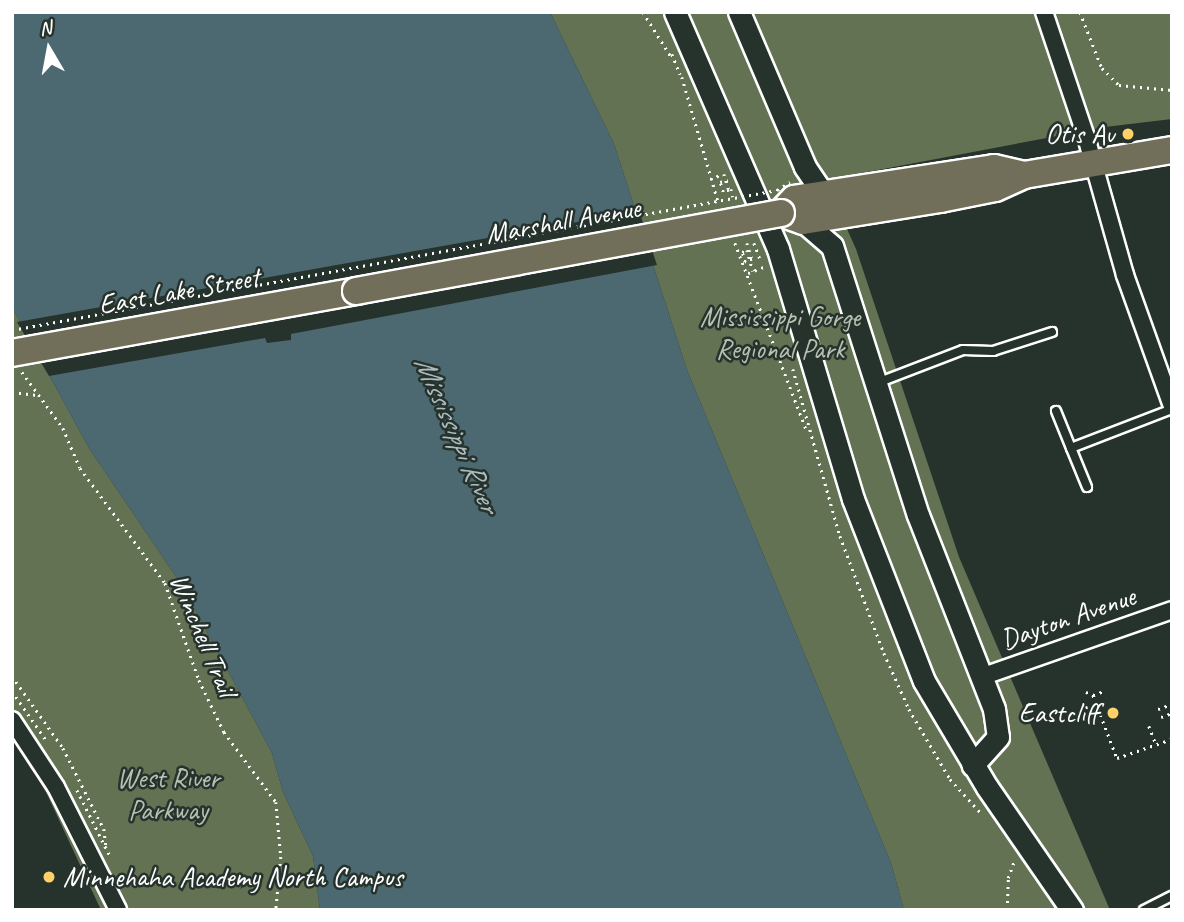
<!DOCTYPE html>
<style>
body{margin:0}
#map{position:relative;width:1184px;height:922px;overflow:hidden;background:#26332d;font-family:Caveat,sans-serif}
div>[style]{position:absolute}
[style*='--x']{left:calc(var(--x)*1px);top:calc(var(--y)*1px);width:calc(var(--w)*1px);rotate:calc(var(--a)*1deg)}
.green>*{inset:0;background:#627253}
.water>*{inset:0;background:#4c6972}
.pier>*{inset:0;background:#26332d}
.path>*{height:2.5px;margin-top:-1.25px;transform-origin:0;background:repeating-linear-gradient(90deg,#fff 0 2px,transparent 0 7px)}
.roads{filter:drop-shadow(2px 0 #fff) drop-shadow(-2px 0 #fff) drop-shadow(0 2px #fff) drop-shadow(0 -2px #fff)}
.service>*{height:8px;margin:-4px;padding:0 4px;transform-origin:4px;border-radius:4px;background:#26332d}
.minor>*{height:16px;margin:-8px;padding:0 8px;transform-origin:8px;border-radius:8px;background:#26332d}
.tertiary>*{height:21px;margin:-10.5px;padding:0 10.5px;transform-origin:10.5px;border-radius:10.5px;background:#26332d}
.primary>*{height:26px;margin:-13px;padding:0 13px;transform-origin:13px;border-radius:13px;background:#716e59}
.path-bridge>*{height:2.5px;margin-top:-1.25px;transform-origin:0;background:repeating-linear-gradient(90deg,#fff 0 2px,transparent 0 7px)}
.bridges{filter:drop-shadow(2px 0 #fff) drop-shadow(-2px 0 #fff) drop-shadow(0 2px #fff) drop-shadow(0 -2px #fff)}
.primary-bridge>*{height:26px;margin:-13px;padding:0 13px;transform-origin:13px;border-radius:13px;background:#716e59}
.dots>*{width:19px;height:19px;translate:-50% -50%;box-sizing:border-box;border:4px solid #26332d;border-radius:50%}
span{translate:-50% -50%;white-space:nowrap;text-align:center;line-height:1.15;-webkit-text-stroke:5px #26332d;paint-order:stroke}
.poi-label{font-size:28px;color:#fff}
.right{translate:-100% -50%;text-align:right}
.left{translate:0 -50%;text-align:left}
.street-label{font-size:28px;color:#fff}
.park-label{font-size:28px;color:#b8c0b2}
.water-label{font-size:30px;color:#aebcc0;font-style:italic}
.frame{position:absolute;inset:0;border:14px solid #fff;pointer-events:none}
.north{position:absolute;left:14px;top:14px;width:70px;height:70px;-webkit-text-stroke:5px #26332d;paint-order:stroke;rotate:350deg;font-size:19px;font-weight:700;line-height:28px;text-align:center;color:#fff}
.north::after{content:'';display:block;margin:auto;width:24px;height:32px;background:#fff;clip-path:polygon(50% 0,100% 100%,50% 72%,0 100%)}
</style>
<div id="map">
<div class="green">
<div style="clip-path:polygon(550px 12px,1172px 12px,1172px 119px,1105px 127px,825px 180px,856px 249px,959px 557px,1110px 910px,904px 910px,891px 863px,687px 370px,614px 144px)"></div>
<div style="clip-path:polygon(12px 307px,89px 448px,183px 587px,272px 753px,283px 792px,313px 856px,320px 910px,101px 910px,46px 792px,12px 736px)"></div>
</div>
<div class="water">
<div style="clip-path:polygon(12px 12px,550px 12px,614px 144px,687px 370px,891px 863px,904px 910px,320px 910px,313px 856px,283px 792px,272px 753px,183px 587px,89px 448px,12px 307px)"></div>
</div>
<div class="pier">
<div style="clip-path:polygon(639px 211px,657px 265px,291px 334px,291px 340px,267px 343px,265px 338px,49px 376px,17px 322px)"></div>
</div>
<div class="path">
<div style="--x:643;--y:12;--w:54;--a:57.8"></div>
<div style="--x:1080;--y:12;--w:60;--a:68.6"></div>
<div style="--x:1102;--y:68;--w:24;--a:45"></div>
<div style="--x:1119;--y:85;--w:53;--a:5.4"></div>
<div style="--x:672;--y:54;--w:22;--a:68"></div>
<div style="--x:682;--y:77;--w:132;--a:73.8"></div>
<div style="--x:724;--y:174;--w:17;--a:73"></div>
<div style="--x:729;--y:190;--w:6;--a:162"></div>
<div style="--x:723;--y:192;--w:10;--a:-107"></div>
<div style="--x:720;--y:182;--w:8;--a:-14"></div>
<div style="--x:710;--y:179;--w:14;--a:-21"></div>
<div style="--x:731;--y:189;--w:8;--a:76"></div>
<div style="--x:735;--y:243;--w:199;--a:69.1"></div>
<div style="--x:747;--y:243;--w:17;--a:73"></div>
<div style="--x:752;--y:259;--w:8;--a:157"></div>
<div style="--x:745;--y:262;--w:10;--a:-107"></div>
<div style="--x:742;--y:252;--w:5;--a:-22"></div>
<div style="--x:747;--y:250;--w:22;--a:74"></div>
<div style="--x:754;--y:243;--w:17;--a:69"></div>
<div style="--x:748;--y:273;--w:17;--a:-21"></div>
<div style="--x:793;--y:369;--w:173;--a:74.3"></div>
<div style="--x:840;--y:536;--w:125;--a:69.4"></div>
<div style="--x:884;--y:653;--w:61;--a:65.9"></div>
<div style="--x:909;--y:709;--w:81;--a:59.6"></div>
<div style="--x:950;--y:779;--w:46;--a:47.6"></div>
<div style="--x:22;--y:372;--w:69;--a:53.8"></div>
<div style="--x:63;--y:428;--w:43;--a:67"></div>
<div style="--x:80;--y:468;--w:143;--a:53.5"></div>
<div style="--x:165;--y:583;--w:103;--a:70.7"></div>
<div style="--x:199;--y:680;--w:58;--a:64.3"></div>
<div style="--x:224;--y:732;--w:87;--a:53.4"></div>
<div style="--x:276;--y:802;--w:55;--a:84.8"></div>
<div style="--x:281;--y:857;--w:53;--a:95.4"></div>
<div style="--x:12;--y:392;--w:25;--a:7"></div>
<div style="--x:12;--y:676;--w:88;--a:54.7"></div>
<div style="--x:63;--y:748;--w:91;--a:63.2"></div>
<div style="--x:104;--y:829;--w:17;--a:83"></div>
<div style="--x:12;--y:691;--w:60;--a:55.2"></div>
<div style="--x:1086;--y:692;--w:8;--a:23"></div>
<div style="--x:1093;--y:695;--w:67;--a:69.1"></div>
<div style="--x:1117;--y:758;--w:58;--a:-19.1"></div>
<div style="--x:1093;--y:695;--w:12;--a:-20"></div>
<div style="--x:1158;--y:709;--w:15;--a:-20"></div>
<div style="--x:1161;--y:717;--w:12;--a:-20"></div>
<div style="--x:1149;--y:726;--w:19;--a:69"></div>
<div style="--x:77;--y:790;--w:74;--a:63.4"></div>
<div style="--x:1007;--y:910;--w:32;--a:-88"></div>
<div style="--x:1008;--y:878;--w:20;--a:-70"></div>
</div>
<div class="roads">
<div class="service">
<div style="--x:877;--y:383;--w:92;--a:-21"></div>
<div style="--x:963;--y:350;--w:30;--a:2"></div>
<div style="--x:993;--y:351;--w:62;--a:-17.9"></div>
<div style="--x:1056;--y:411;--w:40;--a:68"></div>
<div style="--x:1087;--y:487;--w:42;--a:-112.3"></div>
<div style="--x:1071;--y:448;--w:108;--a:-21.1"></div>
<div style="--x:1144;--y:910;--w:31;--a:-27"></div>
</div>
<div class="minor">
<div style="--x:1044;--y:12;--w:132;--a:71.4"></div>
<div style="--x:1086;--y:137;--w:143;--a:74.2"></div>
<div style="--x:1125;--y:275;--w:139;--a:70.3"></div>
<div style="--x:981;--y:677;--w:202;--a:-19.3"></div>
<div style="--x:12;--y:720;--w:80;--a:56.7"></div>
<div style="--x:56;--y:787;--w:138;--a:63.2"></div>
</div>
<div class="tertiary">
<div style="--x:675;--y:12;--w:258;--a:66.5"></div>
<div style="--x:778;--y:249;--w:261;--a:73.3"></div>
<div style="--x:853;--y:499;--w:195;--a:68.7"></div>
<div style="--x:924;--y:681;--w:123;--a:59.3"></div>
<div style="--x:987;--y:787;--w:150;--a:55.4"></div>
<div style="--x:739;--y:12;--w:168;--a:66.9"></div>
<div style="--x:805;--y:167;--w:27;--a:56"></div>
<div style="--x:820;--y:189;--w:16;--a:18"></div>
<div style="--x:803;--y:221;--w:38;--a:41"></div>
<div style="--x:832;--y:246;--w:282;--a:72.3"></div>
<div style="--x:918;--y:515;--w:208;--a:68.6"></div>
<div style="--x:994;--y:709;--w:28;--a:82"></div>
<div style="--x:998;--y:737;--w:38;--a:132"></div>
</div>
<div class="primary">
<div style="--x:1024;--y:175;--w:31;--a:-167"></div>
<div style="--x:994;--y:168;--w:202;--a:171.2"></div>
<div style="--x:794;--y:199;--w:19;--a:133"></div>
<div style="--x:781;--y:213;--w:23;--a:20"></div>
<div style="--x:803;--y:221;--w:139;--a:-9.1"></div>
<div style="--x:940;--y:199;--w:56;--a:-11.3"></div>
<div style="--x:995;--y:188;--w:32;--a:-24"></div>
<div style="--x:1024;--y:175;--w:150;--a:-9.6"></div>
<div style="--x:12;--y:353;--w:350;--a:-10.2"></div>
</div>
</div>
<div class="path-bridge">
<div style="--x:12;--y:330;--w:778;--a:-10.37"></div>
<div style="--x:777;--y:190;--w:15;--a:-32"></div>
</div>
<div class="bridges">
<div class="primary-bridge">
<div style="--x:356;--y:291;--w:432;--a:-10.4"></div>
</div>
</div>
<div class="dots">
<div style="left:1128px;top:134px;background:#ffd166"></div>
<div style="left:1113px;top:713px;background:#ffd166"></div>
<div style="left:49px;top:877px;background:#ffd166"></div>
</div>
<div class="poi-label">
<span class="right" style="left:1114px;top:134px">Otis Av</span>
<span class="right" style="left:1099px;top:713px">Eastcliff</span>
<span class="left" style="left:63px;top:877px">Minnehaha Academy North Campus</span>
</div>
<div class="street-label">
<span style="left:563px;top:221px;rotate:-10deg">Marshall Avenue</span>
<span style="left:179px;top:291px;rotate:-10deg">East Lake Street</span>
<span style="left:1068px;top:618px;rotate:-19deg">Dayton Avenue</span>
<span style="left:203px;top:635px;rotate:67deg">Winchell Trail</span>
</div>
<div class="park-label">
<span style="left:780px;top:333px">Mississippi Gorge<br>Regional Park</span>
<span style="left:168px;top:794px">West River<br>Parkway</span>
</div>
<div class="water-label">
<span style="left:457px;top:434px;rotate:66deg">Mississippi River</span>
</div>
<div class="frame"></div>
<div class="north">N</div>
</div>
